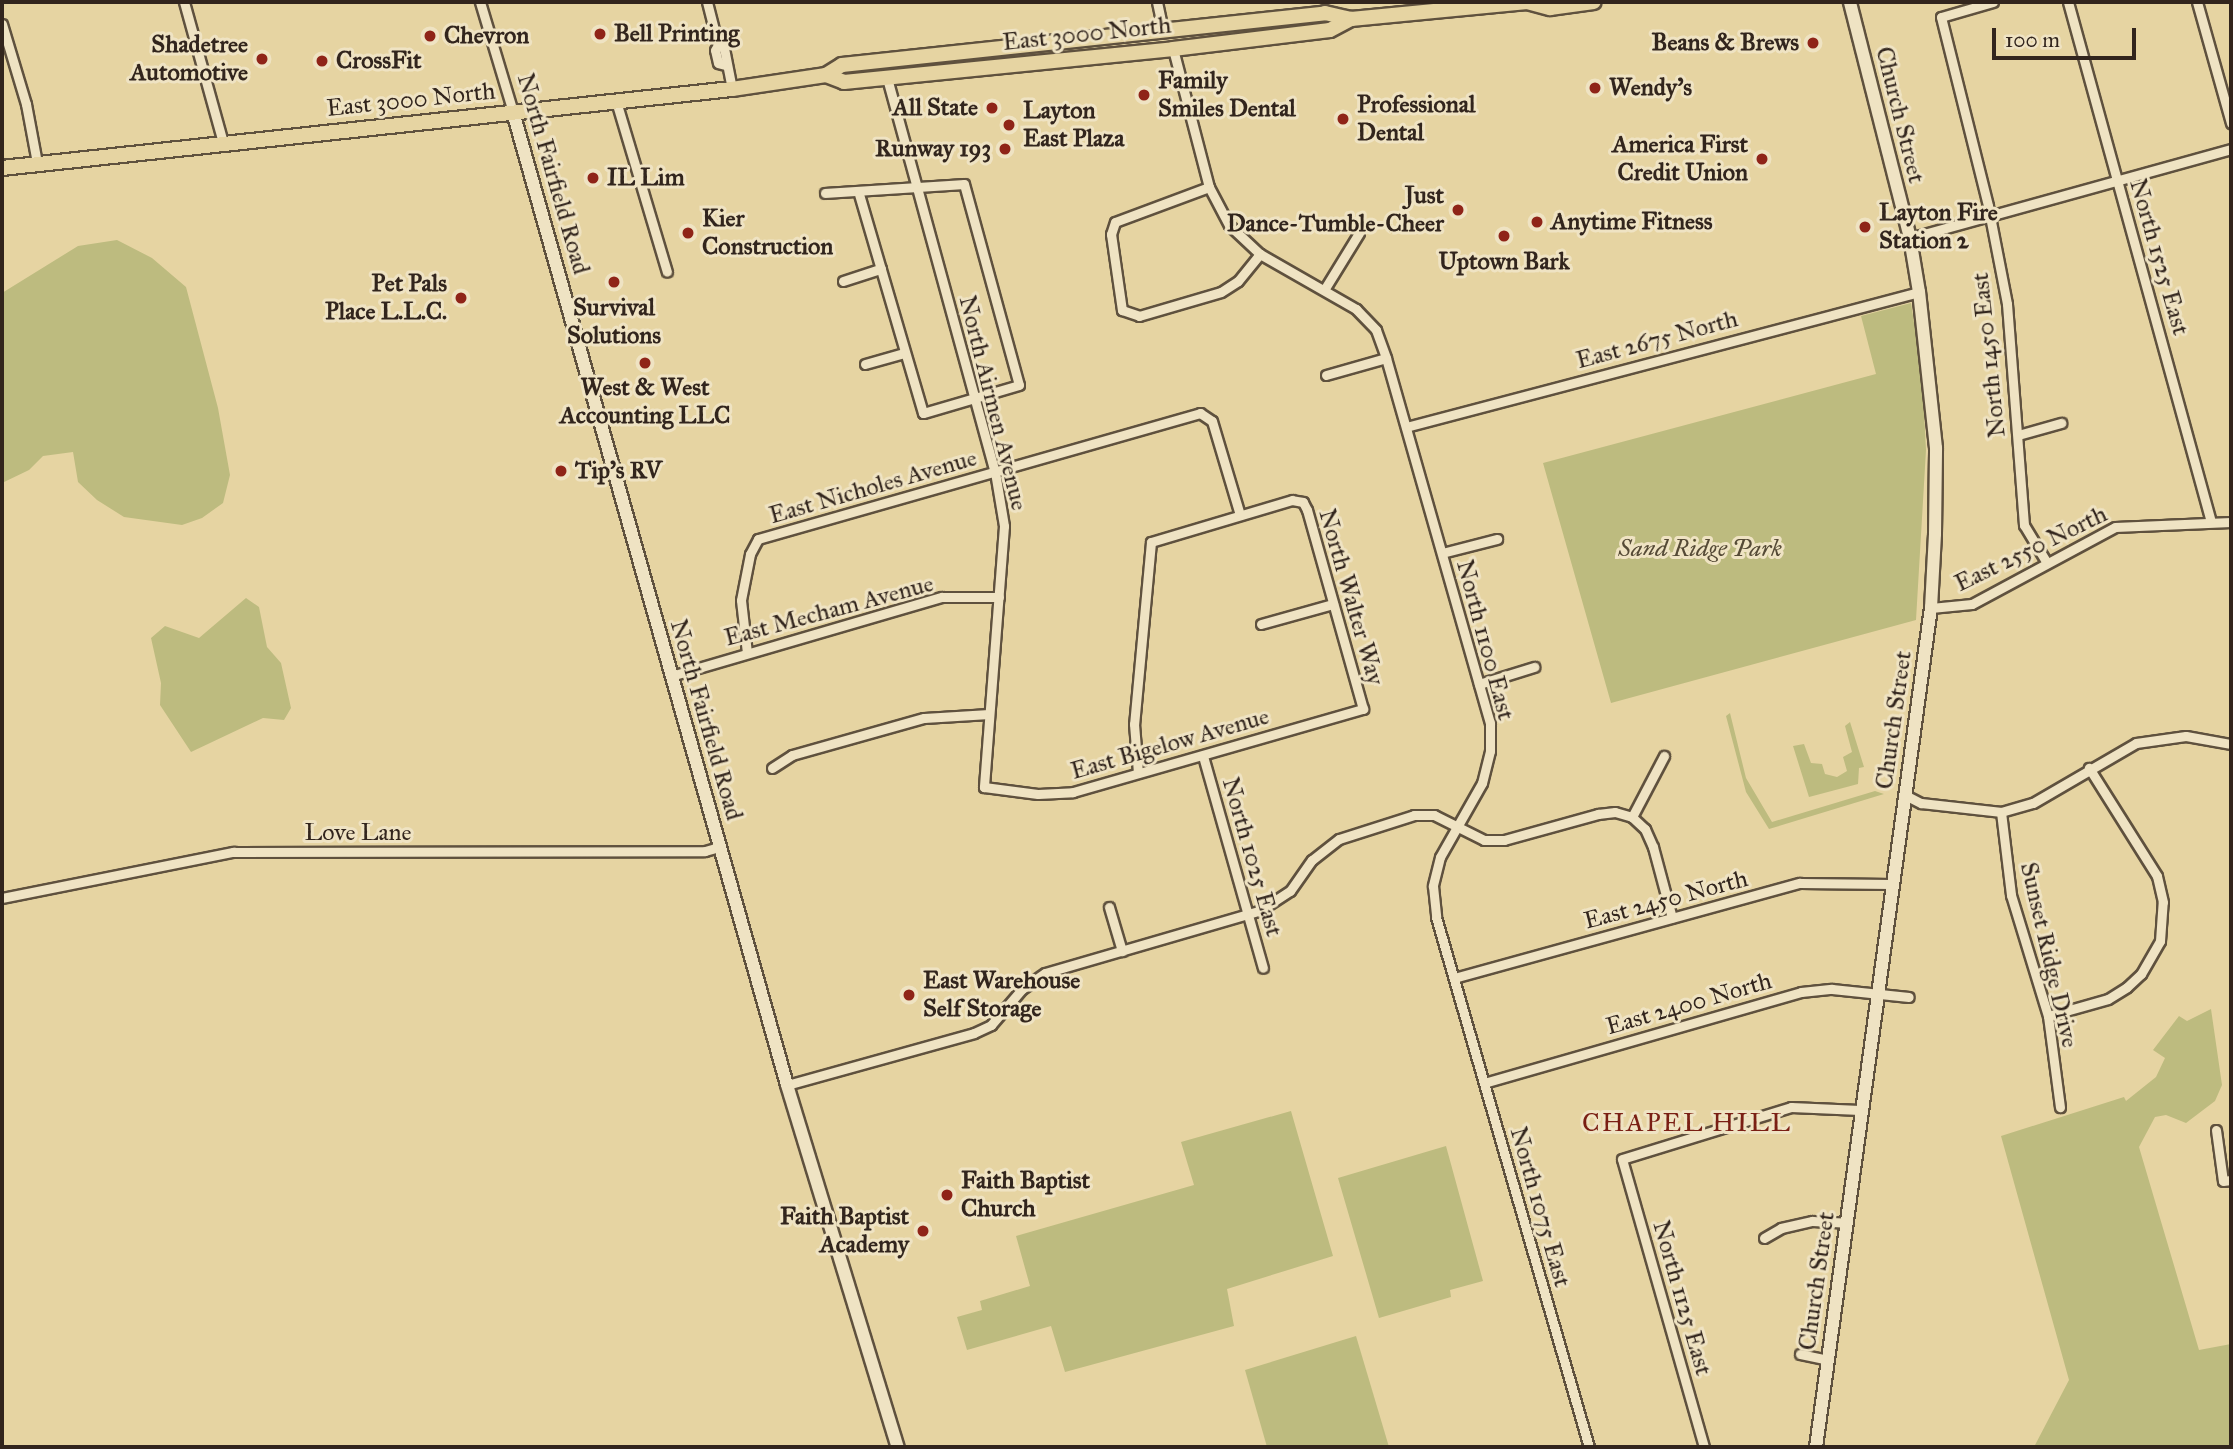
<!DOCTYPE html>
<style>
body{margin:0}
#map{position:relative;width:2233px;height:1449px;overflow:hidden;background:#e6d4a2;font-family:"IM FELL Great Primer",serif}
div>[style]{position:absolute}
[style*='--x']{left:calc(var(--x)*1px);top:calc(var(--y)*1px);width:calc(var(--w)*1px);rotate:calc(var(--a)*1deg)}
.green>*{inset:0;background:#bdbb7f}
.roads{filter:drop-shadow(2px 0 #5f513e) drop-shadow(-2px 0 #5f513e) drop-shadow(0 2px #5f513e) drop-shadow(0 -2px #5f513e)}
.street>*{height:9px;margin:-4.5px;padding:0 4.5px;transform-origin:4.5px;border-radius:4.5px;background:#efe3c3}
.secondary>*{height:12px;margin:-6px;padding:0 6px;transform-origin:6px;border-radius:6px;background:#efe3c3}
.primary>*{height:14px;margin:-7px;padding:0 7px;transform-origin:7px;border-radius:7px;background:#e6d4a2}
.dots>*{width:19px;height:19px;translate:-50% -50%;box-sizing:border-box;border:4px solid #efe3c3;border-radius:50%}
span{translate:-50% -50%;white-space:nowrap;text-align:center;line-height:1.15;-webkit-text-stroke:6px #efe3c3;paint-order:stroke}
.poi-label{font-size:24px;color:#32251d;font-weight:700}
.left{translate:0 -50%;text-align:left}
.right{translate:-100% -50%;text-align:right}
.street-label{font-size:24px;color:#32251d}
.park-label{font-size:24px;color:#554a36;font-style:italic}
.neighbourhood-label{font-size:26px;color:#7a1f14;letter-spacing:2px}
.frame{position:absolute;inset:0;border:4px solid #32251d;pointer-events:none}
.scale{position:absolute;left:1992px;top:28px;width:144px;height:32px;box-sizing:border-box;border:4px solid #32251d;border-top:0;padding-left:9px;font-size:21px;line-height:24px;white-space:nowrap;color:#32251d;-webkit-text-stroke:5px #efe3c3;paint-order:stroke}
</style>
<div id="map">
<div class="green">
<div style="clip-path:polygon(117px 240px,152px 258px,186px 287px,218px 408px,230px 475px,223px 503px,202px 518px,182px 525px,124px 517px,97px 500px,78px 482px,73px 452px,43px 456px,29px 470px,2px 483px,2px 293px,78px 246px)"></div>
<div style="clip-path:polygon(1911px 303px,1922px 374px,1926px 450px,1916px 620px,1611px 703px,1543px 463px,1876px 374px,1861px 316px)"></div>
<div style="clip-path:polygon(246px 598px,259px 607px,267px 647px,281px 663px,291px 708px,284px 720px,263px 718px,191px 752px,160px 705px,161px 683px,151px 638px,165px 626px,199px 638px)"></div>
<div style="clip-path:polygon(1730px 713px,1746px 778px,1772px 822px,1875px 791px,1884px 794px,1769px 829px,1746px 792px,1726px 716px)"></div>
<div style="clip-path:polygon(1850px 722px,1864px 767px,1859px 768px,1858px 784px,1809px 797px,1793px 746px,1804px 744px,1811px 763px,1822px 764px,1825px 774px,1837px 777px,1847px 771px,1843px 757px,1852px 752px,1845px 726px)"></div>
<div style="clip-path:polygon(2211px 1009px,2222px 1085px,2215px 1101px,2186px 1123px,2166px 1115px,2155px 1117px,2139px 1147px,2199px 1350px,2231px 1344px,2231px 1447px,2034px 1447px,2069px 1380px,2001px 1136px,2124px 1097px,2126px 1101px,2156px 1077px,2165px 1058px,2153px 1050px,2179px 1016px,2187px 1021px)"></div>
<div style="clip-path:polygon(1291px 1111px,1333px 1256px,1227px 1289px,1234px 1326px,1065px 1372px,1051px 1326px,967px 1350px,957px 1317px,982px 1310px,980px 1301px,1030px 1286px,1016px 1236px,1194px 1185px,1181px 1142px)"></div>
<div style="clip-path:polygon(1446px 1146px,1483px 1281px,1450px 1290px,1451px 1297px,1379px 1318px,1338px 1178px)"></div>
<div style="clip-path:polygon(1356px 1336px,1389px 1447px,1267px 1447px,1245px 1370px)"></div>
</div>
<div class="roads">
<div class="street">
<div style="--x:184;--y:2;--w:146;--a:74.5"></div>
<div style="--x:480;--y:2;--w:115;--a:73.3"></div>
<div style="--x:707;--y:2;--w:44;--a:75.7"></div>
<div style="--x:1157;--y:2;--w:29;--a:78"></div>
<div style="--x:1993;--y:2;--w:54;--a:163.9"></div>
<div style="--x:1941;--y:17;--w:195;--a:76"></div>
<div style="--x:1988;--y:206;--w:100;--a:79"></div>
<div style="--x:2007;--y:304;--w:222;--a:85.6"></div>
<div style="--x:2024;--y:525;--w:44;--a:58.8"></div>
<div style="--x:2068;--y:2;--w:539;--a:74.62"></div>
<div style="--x:2197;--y:2;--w:126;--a:74.3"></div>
<div style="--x:2;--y:24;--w:84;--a:73.3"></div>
<div style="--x:26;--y:104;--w:60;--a:79.4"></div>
<div style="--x:1173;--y:49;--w:143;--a:75.4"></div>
<div style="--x:1209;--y:187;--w:43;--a:62.2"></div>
<div style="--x:1229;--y:225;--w:42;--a:43.1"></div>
<div style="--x:1260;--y:254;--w:111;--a:29.8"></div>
<div style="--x:1356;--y:309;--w:29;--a:46"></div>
<div style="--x:1376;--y:330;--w:30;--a:70"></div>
<div style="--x:1386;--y:358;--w:380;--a:74.1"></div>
<div style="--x:1490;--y:723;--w:28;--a:90"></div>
<div style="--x:1490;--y:751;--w:33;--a:104"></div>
<div style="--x:1482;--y:783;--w:85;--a:119.6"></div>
<div style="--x:1440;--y:857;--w:30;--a:104"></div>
<div style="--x:1433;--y:886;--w:31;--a:84"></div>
<div style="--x:1436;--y:917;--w:552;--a:73.9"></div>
<div style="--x:725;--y:65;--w:7;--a:-164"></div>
<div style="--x:718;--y:63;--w:13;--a:-103"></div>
<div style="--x:715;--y:50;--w:6;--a:-59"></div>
<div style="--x:718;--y:45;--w:7;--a:27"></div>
<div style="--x:724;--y:48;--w:42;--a:79"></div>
<div style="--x:887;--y:78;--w:409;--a:74.7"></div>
<div style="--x:995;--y:472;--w:55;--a:80.5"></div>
<div style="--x:1004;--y:526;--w:262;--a:94.4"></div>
<div style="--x:984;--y:787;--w:54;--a:7.4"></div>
<div style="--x:1038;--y:794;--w:35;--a:-3"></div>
<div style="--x:1073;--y:792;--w:302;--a:-16"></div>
<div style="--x:1363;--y:709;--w:207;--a:-105.7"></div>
<div style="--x:1307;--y:510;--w:9;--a:-117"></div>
<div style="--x:1303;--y:502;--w:11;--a:-170"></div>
<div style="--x:1292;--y:500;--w:147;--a:163.4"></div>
<div style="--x:1151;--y:542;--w:183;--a:95.3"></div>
<div style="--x:1134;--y:724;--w:49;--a:85.3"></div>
<div style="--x:616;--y:101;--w:178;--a:73.4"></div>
<div style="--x:1209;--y:187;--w:100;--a:159.6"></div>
<div style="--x:1115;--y:222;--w:13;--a:108"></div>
<div style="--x:1111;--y:234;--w:77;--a:81.8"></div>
<div style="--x:1122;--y:310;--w:18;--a:19"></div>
<div style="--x:1139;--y:316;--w:85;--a:-16.3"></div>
<div style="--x:1221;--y:292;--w:20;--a:-33"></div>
<div style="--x:1238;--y:281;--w:35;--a:-51"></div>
<div style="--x:825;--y:193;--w:139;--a:-3.7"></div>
<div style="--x:964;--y:184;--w:208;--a:74.7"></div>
<div style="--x:1019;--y:385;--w:100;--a:163.7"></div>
<div style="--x:923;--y:413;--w:231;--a:-106.3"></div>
<div style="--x:1910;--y:238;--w:333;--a:-15.5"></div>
<div style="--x:843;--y:281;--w:40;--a:-18"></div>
<div style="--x:1324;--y:290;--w:67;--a:-58.4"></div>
<div style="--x:865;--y:364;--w:41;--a:-15.8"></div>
<div style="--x:1326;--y:375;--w:62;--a:-15.8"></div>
<div style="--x:1406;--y:427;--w:530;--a:-14.74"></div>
<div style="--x:2018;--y:435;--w:45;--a:-15.6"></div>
<div style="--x:1442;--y:553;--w:57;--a:-14.3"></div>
<div style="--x:1931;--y:608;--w:41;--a:-5.6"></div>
<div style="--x:1972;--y:604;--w:162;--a:-28.3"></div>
<div style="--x:2115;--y:527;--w:116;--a:-2.5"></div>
<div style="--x:1261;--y:624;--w:75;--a:-15.5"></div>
<div style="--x:747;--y:653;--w:53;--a:-96.5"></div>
<div style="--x:741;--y:600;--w:47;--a:-78.9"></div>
<div style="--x:750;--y:554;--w:17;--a:-62"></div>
<div style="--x:758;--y:539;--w:460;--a:-15.9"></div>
<div style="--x:1200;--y:413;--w:14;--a:34"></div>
<div style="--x:1212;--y:421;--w:98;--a:73.4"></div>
<div style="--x:671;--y:676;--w:282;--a:-16.3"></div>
<div style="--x:942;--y:597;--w:57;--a:0"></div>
<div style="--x:1479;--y:684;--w:58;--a:-17.2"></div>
<div style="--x:1203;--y:756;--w:220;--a:74.2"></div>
<div style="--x:772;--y:768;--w:24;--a:-33"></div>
<div style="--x:792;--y:755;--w:137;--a:-15.7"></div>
<div style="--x:924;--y:718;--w:65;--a:-3.5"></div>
<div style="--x:1905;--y:795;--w:18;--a:27"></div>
<div style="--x:1921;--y:803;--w:81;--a:6.4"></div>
<div style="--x:2001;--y:812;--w:33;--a:-16"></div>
<div style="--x:2033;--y:803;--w:119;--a:-30.2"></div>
<div style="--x:2136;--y:743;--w:50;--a:-8"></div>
<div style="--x:2186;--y:736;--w:46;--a:10.1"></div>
<div style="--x:2001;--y:812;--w:84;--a:83.1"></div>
<div style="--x:2011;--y:895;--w:127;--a:73"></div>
<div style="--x:2048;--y:1016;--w:92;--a:82.5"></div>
<div style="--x:1632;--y:817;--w:69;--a:-62.3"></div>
<div style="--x:2;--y:898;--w:236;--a:-11.3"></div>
<div style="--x:233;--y:852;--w:472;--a:-0.1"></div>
<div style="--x:705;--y:851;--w:15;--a:-16"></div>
<div style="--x:1109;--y:907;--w:46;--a:73.5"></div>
<div style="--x:1454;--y:978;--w:359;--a:-15.4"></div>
<div style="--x:1800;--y:883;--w:91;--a:0.6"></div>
<div style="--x:2048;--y:1016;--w:62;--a:-15.8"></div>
<div style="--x:2108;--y:999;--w:22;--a:-32"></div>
<div style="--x:2127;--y:987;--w:19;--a:-43"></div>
<div style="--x:2141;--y:974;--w:38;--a:-60"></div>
<div style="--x:2160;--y:941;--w:39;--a:-86"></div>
<div style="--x:2163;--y:902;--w:27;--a:-103"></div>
<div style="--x:2157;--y:876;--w:128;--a:-122.2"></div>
<div style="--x:1484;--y:1083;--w:330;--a:-16"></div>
<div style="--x:1801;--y:992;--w:31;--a:-6"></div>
<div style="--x:1832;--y:989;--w:77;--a:5.9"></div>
<div style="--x:787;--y:1085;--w:194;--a:-15.5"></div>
<div style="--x:974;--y:1033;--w:19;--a:-25"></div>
<div style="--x:991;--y:1025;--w:48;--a:-49.3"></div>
<div style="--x:1022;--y:989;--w:28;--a:-35"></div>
<div style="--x:1045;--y:973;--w:223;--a:-16.2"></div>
<div style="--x:1259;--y:911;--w:37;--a:-33"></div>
<div style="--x:1290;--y:891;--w:38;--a:-55"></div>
<div style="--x:1312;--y:860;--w:34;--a:-38"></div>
<div style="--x:1339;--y:839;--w:79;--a:-17.7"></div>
<div style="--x:1414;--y:815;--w:20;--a:0"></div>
<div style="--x:1434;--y:815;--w:56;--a:26.6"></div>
<div style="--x:1484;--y:840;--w:20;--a:0"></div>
<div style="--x:1504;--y:840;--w:98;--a:-15.5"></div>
<div style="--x:1598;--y:814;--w:17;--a:-7"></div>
<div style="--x:1615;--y:812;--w:18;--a:16"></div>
<div style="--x:1632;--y:817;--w:18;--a:43"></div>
<div style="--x:1645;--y:829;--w:20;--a:66"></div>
<div style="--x:1653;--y:847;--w:73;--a:75"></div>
<div style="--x:2216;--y:1130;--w:51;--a:82.2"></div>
<div style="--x:2223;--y:1181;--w:8;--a:-7"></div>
<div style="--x:1764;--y:1238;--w:20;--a:-30"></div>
<div style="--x:1781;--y:1228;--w:32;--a:-13"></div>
<div style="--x:1812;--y:1221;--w:35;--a:3"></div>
<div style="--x:1800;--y:1354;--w:29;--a:12"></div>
<div style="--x:1704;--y:1447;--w:299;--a:-105.9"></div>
<div style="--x:1622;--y:1159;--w:177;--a:-17.1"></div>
<div style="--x:1791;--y:1107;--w:69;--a:2.5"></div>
</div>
<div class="secondary">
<div style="--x:513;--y:112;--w:1011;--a:74.27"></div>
<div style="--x:787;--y:1085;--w:379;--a:73"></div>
<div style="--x:1816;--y:1447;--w:847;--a:-82.2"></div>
<div style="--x:1931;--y:608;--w:74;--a:-86.9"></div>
<div style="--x:1935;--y:534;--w:86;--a:-89.3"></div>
<div style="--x:1936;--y:448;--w:157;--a:-96.2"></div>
<div style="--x:1919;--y:292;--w:55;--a:-99.5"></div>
<div style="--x:1910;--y:238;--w:244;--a:-104.3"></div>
</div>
<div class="primary">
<div style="--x:826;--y:75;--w:19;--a:21"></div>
<div style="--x:844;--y:82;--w:331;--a:-5.7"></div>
<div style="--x:1173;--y:49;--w:158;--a:-6.9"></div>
<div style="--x:1330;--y:30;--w:24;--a:-28"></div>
<div style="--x:2;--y:168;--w:734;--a:-6.18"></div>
<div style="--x:732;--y:89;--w:95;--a:-8.5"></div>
<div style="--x:826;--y:75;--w:19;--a:-32"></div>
<div style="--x:842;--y:65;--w:486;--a:-6.1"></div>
<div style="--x:1325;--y:13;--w:27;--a:13"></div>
<div style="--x:1351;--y:19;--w:177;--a:-5.5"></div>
<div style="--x:1527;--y:2;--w:24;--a:15"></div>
<div style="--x:1550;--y:8;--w:44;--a:-7.8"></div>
</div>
</div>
<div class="dots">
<div style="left:600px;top:34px;background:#8f2418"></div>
<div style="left:430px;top:36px;background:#8f2418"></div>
<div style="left:1813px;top:43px;background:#8f2418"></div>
<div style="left:262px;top:59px;background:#8f2418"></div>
<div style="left:322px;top:61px;background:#8f2418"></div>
<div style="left:1595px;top:88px;background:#8f2418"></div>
<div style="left:1144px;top:95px;background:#8f2418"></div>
<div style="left:992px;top:108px;background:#8f2418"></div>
<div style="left:1343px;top:119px;background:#8f2418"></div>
<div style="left:1009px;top:125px;background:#8f2418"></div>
<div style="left:1005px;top:149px;background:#8f2418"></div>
<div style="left:1762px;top:159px;background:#8f2418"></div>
<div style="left:593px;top:178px;background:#8f2418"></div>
<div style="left:1458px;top:210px;background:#8f2418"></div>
<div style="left:1537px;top:222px;background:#8f2418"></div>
<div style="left:1865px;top:227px;background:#8f2418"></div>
<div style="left:688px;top:233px;background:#8f2418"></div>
<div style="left:1504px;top:236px;background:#8f2418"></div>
<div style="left:614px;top:282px;background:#8f2418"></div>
<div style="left:461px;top:298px;background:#8f2418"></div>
<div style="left:645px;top:363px;background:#8f2418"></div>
<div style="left:561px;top:471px;background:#8f2418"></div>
<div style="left:909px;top:995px;background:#8f2418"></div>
<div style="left:947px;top:1195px;background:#8f2418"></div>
<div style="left:923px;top:1231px;background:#8f2418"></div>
</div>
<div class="poi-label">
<span class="left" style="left:614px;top:34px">Bell Printing</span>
<span class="left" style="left:444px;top:36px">Chevron</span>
<span class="right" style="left:1799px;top:43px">Beans &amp; Brews</span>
<span class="right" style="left:248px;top:59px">Shadetree<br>Automotive</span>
<span class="left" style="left:336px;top:61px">CrossFit</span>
<span class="left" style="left:1158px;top:95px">Family<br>Smiles Dental</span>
<span class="left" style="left:1609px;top:88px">Wendy's</span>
<span class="left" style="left:1357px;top:119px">Professional<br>Dental</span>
<span class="right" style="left:978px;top:108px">All State</span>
<span class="left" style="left:1023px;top:125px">Layton<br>East Plaza</span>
<span class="right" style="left:1748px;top:159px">America First<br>Credit Union</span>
<span class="right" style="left:991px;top:149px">Runway 193</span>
<span class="left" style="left:607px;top:178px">IL Lim</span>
<span class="right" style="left:1444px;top:210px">Just<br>Dance-Tumble-Cheer</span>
<span class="left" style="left:1879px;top:227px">Layton Fire<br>Station 2</span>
<span class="left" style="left:702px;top:233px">Kier<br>Construction</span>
<span class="left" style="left:1551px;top:222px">Anytime Fitness</span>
<span style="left:1504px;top:262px">Uptown Bark</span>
<span class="right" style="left:447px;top:298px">Pet Pals<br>Place L.L.C.</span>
<span style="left:614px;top:322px">Survival<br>Solutions</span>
<span style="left:645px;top:402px">West &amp; West<br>Accounting LLC</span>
<span class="left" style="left:575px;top:471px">Tip's RV</span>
<span class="left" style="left:923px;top:995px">East Warehouse<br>Self Storage</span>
<span class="left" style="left:961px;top:1195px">Faith Baptist<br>Church</span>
<span class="right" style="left:909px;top:1231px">Faith Baptist<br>Academy</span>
</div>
<div class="street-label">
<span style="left:1087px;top:34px;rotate:-6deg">East 3000 North</span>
<span style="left:411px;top:100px;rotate:-6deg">East 3000 North</span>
<span style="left:1900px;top:115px;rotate:76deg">Church Street</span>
<span style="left:553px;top:174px;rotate:74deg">North Fairfield Road</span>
<span style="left:2159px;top:257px;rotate:74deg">North 1525 East</span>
<span style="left:1657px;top:340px;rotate:-15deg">East 2675 North</span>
<span style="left:1989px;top:355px;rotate:-96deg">North 1450 East</span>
<span style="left:993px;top:403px;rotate:76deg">North Airmen Avenue</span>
<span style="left:873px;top:487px;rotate:-16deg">East Nicholes Avenue</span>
<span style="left:2031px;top:549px;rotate:-26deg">East 2550 North</span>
<span style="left:1351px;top:597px;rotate:74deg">North Walter Way</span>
<span style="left:829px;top:611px;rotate:-15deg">East Mecham Avenue</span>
<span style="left:1485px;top:640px;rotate:75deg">North 1100 East</span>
<span style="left:706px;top:720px;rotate:74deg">North Fairfield Road</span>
<span style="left:1894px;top:720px;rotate:-82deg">Church Street</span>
<span style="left:1170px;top:744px;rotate:-16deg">East Bigelow Avenue</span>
<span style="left:358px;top:833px">Love Lane</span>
<span style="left:1252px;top:857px;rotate:74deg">North 1025 East</span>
<span style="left:1666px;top:900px;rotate:-15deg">East 2450 North</span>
<span style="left:2049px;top:955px;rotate:77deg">Sunset Ridge Drive</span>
<span style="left:1689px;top:1004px;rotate:-16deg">East 2400 North</span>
<span style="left:1540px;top:1207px;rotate:74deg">North 1075 East</span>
<span style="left:1817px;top:1281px;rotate:-82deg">Church Street</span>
<span style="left:1682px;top:1298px;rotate:74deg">North 1125 East</span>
</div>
<div class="park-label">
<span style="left:1700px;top:549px">Sand Ridge Park</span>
</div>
<div class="neighbourhood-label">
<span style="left:1687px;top:1123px">CHAPEL HILL</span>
</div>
<div class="frame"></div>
<div class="scale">100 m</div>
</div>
